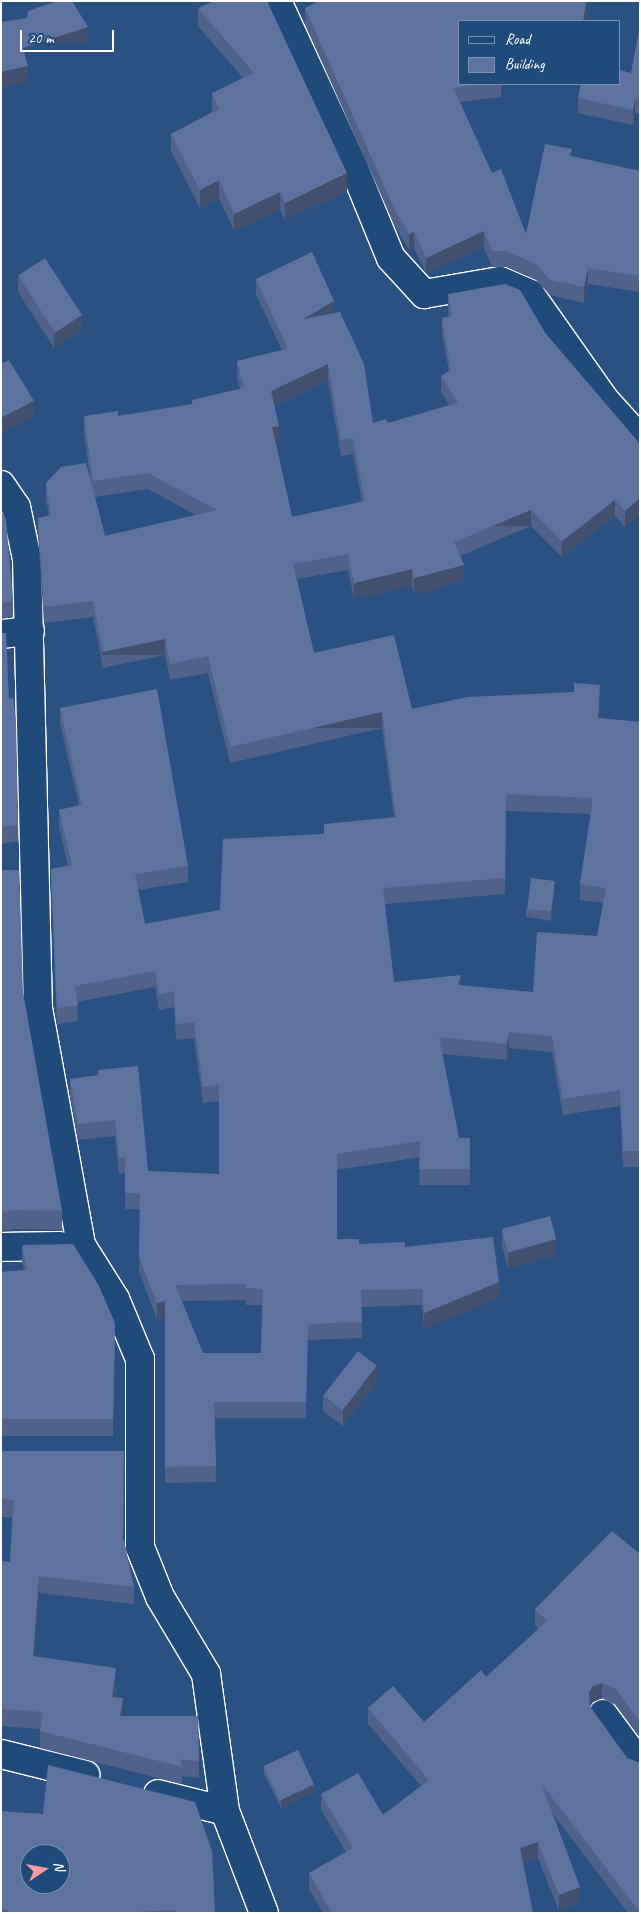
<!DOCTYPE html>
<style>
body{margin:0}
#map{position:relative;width:641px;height:1914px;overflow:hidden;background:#2a5181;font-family:Caveat,sans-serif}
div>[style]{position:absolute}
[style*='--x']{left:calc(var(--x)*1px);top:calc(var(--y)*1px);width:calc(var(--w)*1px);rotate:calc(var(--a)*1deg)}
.roads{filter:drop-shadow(1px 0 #fff) drop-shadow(-1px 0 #fff) drop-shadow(0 1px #fff) drop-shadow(0 -1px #fff)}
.street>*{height:28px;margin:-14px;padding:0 14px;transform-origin:14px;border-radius:14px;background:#1f4a7a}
.wall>*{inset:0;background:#51628a}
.shaded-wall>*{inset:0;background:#425070;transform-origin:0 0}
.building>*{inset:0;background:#5e72a0;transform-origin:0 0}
span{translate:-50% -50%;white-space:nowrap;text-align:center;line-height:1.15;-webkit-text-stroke:5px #1f4a7a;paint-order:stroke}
.frame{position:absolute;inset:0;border:2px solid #fff;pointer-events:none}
.legend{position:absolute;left:458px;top:20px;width:162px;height:65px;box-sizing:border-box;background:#1f4a7a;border:1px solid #7992af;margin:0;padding:6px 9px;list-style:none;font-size:15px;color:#fff}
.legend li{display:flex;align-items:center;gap:10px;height:25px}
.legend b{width:25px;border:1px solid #7992af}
.north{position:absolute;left:20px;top:1844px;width:50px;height:50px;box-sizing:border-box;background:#1f4a7a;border:1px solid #7992af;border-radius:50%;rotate:78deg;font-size:14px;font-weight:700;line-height:20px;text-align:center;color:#fff}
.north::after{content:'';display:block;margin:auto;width:18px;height:22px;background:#ff9aa2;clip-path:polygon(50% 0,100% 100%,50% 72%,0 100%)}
.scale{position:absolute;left:20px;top:30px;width:94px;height:22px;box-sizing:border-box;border:2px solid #fff;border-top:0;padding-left:6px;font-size:15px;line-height:18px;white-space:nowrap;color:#fff;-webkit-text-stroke:4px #1f4a7a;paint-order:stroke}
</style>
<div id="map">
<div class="roads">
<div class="street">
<div style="--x:277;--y:1;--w:184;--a:65.2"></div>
<div style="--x:354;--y:168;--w:97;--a:67.7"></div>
<div style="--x:391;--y:258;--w:49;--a:47.5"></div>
<div style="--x:424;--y:294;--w:77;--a:-9.7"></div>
<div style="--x:500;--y:281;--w:33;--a:23"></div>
<div style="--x:530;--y:294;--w:128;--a:54.8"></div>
<div style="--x:604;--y:399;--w:54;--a:48"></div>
<div style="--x:1;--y:485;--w:27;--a:56"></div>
<div style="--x:16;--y:507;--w:53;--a:78.1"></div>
<div style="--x:27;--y:559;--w:449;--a:88.6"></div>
<div style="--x:38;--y:1008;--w:241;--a:79.7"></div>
<div style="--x:81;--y:1245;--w:64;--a:57.8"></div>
<div style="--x:115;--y:1299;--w:65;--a:67.4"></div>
<div style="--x:140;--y:1359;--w:188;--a:90"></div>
<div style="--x:140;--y:1547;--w:54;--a:68.2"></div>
<div style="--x:160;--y:1597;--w:90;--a:59.1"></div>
<div style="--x:206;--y:1674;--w:138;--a:82.1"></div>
<div style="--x:225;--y:1811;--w:109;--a:69.1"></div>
<div style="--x:1;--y:634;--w:29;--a:-6"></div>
<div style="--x:1;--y:1247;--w:59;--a:-1"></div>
<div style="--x:603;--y:1714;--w:62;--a:53.5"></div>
<div style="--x:1;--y:1754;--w:87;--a:14"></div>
<div style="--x:158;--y:1794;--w:69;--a:14.2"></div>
</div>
</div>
<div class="wall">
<div style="clip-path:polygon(215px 1px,347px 191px,285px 220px,280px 210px,234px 231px,219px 198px,200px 208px,171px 151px,171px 134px,212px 112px,212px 93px,243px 78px,198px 26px,198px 8px)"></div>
<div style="clip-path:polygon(588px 1px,586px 21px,460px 21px,460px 84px,501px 84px,501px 97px,460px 102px,492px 173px,526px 234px,572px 156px,640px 171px,640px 292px,588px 284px,584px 303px,550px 295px,536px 280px,506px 267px,492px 267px,484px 247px,426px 273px,414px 248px,409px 250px,393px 222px,305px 24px,305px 8px)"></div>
<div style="clip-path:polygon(640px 26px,640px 114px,635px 113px,633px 125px,578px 113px,578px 98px,631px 73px)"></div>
<div style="clip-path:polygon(18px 276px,82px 330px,54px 348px,18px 292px)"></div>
<div style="clip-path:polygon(evenodd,256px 279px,334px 313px,373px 423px,388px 423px,449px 405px,441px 392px,441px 376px,449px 372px,442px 334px,442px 318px,449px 317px,448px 310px,448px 294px,546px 334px,640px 444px,640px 514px,625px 527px,615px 516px,562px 557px,531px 526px,460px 556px,464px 581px,414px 594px,412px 586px,354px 599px,348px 570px,297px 579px,314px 653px,412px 709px,600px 701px,599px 718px,640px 722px,640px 1167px,623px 1167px,620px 1106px,563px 1115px,552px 1052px,509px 1048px,507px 1060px,442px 1054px,459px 1138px,470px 1138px,470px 1185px,419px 1185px,420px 1157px,337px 1170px,337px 1239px,359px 1244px,405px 1247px,499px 1298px,424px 1329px,422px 1305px,361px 1307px,362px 1338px,308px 1340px,306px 1418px,215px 1418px,216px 1482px,165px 1483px,165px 1317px,157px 1319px,139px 1272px,140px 1209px,125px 1209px,125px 1173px,119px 1174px,115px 1136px,78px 1140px,70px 1095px,70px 1079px,98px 1076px,98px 1070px,148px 1171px,219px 1174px,219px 1101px,203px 1103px,194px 1038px,176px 1040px,174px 1007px,159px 1010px,155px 987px,77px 1002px,78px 1021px,57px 1024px,51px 885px,51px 869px,68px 866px,59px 826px,59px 810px,79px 805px,60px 724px,60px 708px,188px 866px,188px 882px,138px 890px,145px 924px,220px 910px,324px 834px,394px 817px,382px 728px,230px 763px,208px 673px,170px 680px,165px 655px,103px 668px,93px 617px,44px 623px,38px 534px,38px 518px,49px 516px,46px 499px,46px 483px,90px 477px,84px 432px,84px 416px,118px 416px,192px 404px,192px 400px,240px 389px,237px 377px,237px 361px,282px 350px,256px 295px,256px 279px,328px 380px,341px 456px,353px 454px,362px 502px,292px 517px,276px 442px,279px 442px,274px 406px,328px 380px,256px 279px,148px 489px,196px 515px,105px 536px,95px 497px,148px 489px,256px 279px,506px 811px,591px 814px,580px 884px,580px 900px,604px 903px,597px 936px,533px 992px,461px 986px,394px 982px,385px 904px,505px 894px,506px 811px,256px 279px,246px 1300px,246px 1305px,262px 1305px,261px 1353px,203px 1353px,182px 1301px,246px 1300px)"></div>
<div style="clip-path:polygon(1px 511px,13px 601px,13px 617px,1px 619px)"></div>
<div style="clip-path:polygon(1px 633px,9px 699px,18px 825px,18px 841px,1px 844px)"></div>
<div style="clip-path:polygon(1px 870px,62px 1211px,62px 1230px,15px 1229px,1px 1231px)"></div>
<div style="clip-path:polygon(555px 889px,551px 921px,526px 917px,526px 909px)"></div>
<div style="clip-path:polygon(502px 1230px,556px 1255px,508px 1269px,502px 1246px)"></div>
<div style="clip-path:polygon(22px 1245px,115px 1340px,113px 1436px,1px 1436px,1px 1272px,24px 1270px,22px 1262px)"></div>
<div style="clip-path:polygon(377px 1382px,343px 1426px,323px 1411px,323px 1395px)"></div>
<div style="clip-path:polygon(1px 1451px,124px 1540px,134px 1587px,134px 1604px,39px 1593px,34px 1656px,116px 1685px,115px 1697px,123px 1716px,198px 1716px,199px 1778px,182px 1776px,182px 1784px,40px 1748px,40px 1729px,1px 1726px,1px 1561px,10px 1562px,12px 1517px,1px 1517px)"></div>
<div style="clip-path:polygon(640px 1554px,640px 1737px,616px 1705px,602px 1698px,593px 1702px,590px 1706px,627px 1758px,640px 1763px,640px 1913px,628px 1913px,553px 1814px,580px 1902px,559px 1911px,538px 1858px,523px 1863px,533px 1913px,323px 1913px,309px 1889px,309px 1873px,346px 1852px,321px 1810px,321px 1794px,383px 1815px,421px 1786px,368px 1724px,368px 1708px,424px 1722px,486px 1677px,538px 1629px,535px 1625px,535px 1609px)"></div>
<div style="clip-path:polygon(264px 1766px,314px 1792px,281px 1808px,264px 1774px)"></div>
<div style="clip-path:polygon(1px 1811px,215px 1913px,1px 1913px)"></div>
</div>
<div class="shaded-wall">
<div style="clip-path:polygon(586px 1px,588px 1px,586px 21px,583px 21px)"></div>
<div style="left:88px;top:27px;width:16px;height:68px;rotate:90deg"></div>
<div style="clip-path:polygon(28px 66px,28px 82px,1px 88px,1px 72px)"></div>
<div style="clip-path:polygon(635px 98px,635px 113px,633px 125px,633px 110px)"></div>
<div style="clip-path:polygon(347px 173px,347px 191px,285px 220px,285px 203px)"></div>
<div style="clip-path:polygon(219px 180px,219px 198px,200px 208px,200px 190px)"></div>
<div style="clip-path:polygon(280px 192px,280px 210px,234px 231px,234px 214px)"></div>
<div style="clip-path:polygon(484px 231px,484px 247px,426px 273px,426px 258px)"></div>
<div style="clip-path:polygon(414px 232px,414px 248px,409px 250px,409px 234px)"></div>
<div style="clip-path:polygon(588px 268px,588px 284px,584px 303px,584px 287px)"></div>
<div style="clip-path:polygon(334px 301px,334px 317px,303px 319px)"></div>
<div style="clip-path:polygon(82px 315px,82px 330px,54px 348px,54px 332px)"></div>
<div style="clip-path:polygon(328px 364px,328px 380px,271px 407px,271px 391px)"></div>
<div style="clip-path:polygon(34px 401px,34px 417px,1px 434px,1px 418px)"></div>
<div style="left:279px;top:426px;width:16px;height:7px;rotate:90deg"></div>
<div style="clip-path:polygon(640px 498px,640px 514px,625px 527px,625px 511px)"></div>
<div style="clip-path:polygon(615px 500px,615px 516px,562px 557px,562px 541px)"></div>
<div style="left:531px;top:510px;width:16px;height:83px;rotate:90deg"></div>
<div style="clip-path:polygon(464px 565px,464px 581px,414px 594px,414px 578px)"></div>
<div style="clip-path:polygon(412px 569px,412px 586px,354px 599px,354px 583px)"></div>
<div style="left:165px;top:639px;width:16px;height:63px;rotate:90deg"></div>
<div style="clip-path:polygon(600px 685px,600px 701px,598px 734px,598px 718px)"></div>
<div style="left:382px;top:712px;width:16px;height:156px;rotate:90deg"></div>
<div style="clip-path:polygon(555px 881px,555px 889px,551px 921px,551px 912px)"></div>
<div style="clip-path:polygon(461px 975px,461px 991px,458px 985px)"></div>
<div style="clip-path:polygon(509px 1032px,509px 1048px,507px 1060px,507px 1044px)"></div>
<div style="clip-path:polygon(556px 1239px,556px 1255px,508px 1269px,508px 1253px)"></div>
<div style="clip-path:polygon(499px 1282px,499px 1298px,424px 1329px,424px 1313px)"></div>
<div style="clip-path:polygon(165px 1301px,165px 1317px,157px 1319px,157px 1303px)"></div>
<div style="clip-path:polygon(377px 1366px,377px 1382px,343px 1426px,343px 1410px)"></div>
<div style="clip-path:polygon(39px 1576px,39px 1593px,33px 1673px,33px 1656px)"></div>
<div style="clip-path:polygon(116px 1668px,116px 1685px,112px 1714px,112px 1697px)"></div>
<div style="clip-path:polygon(602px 1683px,602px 1698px,593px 1702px,589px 1708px,589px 1692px,593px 1686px)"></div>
<div style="clip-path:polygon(123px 1698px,123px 1715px,120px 1733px,120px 1716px)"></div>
<div style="clip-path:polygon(314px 1784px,314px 1792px,281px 1808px,281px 1800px)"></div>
<div style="clip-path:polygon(538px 1842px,538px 1858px,520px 1863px,520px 1848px)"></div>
<div style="clip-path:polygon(580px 1887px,580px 1902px,559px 1911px,559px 1895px)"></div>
</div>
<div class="building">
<div style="clip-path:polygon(57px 1px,72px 1px,88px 27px,23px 48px,28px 66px,1px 72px,1px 22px,27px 18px,28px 11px)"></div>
<div style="clip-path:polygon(215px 1px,267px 1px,347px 173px,285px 203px,280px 192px,234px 214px,219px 180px,200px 190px,171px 134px,219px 109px,212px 93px,254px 73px,198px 8px)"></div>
<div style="clip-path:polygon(319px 1px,586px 1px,583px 21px,460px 21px,460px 84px,480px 84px,453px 88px,492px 173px,501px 169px,526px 234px,545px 144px,572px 149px,570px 156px,640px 171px,640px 276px,588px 268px,584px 287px,550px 280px,536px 264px,506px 251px,492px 251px,484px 231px,426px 258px,414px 232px,409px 234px,393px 206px,305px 8px)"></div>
<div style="clip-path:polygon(640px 26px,640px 99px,635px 98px,633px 110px,578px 98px,581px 84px,620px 84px,620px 70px,631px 73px)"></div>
<div style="clip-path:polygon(evenodd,312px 252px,334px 301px,303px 319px,340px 312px,364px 364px,373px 423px,386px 419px,388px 423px,458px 403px,441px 376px,451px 370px,442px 318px,452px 316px,448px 294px,505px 284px,520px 290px,546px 334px,640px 444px,640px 498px,625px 511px,615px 500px,562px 541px,531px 510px,454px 542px,464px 565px,414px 578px,412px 569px,354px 583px,348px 554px,293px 564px,314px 653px,394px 635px,412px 709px,467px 697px,574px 692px,574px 683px,600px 685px,598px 718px,640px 722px,640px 1151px,623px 1151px,620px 1090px,563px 1099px,552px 1036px,509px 1032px,507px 1044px,439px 1037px,459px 1138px,470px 1138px,470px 1169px,419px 1169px,420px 1141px,337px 1154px,337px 1239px,359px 1239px,359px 1244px,405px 1242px,405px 1247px,493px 1237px,499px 1282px,424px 1313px,422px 1289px,361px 1290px,362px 1322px,308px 1324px,306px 1402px,214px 1402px,216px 1466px,165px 1467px,165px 1301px,157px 1303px,139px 1256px,140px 1193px,125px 1193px,125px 1157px,119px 1158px,115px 1120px,78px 1124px,70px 1079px,99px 1075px,98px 1070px,138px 1066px,148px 1171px,219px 1174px,219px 1084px,203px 1087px,194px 1022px,176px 1024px,174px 991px,159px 994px,155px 971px,75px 986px,78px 1005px,57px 1008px,51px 869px,72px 865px,59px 810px,82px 805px,60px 708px,157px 689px,188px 866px,135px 874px,145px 924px,220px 910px,223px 839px,324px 834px,324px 824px,396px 817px,382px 712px,230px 747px,208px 656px,170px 664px,165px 639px,103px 652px,93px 601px,44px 607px,38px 518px,51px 515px,46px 483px,61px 467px,86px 463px,105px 536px,217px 510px,148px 473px,93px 481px,84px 416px,118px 411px,118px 416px,193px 404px,192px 400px,244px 388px,237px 361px,288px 349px,256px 279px,312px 252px,328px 364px,341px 440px,353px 438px,365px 501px,292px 517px,272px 427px,279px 426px,271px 391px,328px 364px,312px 252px,506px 794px,593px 798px,580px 884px,606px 888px,597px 936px,537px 932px,533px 992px,458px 985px,461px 975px,394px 982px,383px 888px,505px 878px,506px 794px,312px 252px,246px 1284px,246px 1288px,263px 1289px,261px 1353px,203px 1353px,175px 1285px,246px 1284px)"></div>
<div style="left:45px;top:258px;width:68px;height:32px;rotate:57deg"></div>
<div style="clip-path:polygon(9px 360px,34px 401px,1px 418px,1px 364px)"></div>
<div style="clip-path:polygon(1px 511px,6px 519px,13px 601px,1px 603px)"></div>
<div style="clip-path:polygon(1px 633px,6px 633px,9px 699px,13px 698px,16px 722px,18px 825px,1px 827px)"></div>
<div style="clip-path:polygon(1px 870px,19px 870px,23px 992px,62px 1211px,15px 1210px,1px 1212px)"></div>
<div style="left:531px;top:878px;width:24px;height:31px;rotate:7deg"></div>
<div style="left:550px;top:1216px;width:24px;height:50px;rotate:75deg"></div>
<div style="clip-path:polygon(73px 1244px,98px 1284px,115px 1323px,113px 1419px,1px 1419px,1px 1272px,27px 1270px,22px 1245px)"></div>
<div style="left:358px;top:1351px;width:24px;height:56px;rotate:38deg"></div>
<div style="clip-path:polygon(1px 1451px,124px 1451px,123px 1539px,134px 1587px,39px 1576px,33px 1656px,116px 1668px,112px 1697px,123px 1698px,120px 1716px,198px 1716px,199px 1761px,180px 1759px,182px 1767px,40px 1731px,43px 1712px,1px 1709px,1px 1561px,10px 1562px,14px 1500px,1px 1499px)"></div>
<div style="clip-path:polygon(612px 1531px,640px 1554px,640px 1722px,616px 1689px,602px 1683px,593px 1686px,589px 1692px,590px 1707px,627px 1758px,640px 1763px,640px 1769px,638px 1770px,640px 1772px,640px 1912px,541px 1783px,580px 1887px,559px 1895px,538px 1842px,520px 1848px,533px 1913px,332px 1913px,309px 1873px,353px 1848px,321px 1794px,358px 1773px,383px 1815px,429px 1780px,368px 1708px,393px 1686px,424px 1722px,481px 1670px,486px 1677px,547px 1621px,535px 1609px)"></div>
<div style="left:298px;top:1750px;width:38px;height:38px;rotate:65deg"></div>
<div style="clip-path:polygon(evenodd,48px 1765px,195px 1802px,212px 1851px,215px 1913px,177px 1913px,176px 1910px,111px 1913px,15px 1913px,1px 1909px,1px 1811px,43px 1814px,48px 1765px,30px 1854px,60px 1854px,60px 1884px,30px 1884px,30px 1854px)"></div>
</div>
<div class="frame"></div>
<ul class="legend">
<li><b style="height:6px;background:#1f4a7a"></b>Road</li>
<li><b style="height:14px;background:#5e72a0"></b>Building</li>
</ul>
<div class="north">N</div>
<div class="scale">20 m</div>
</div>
